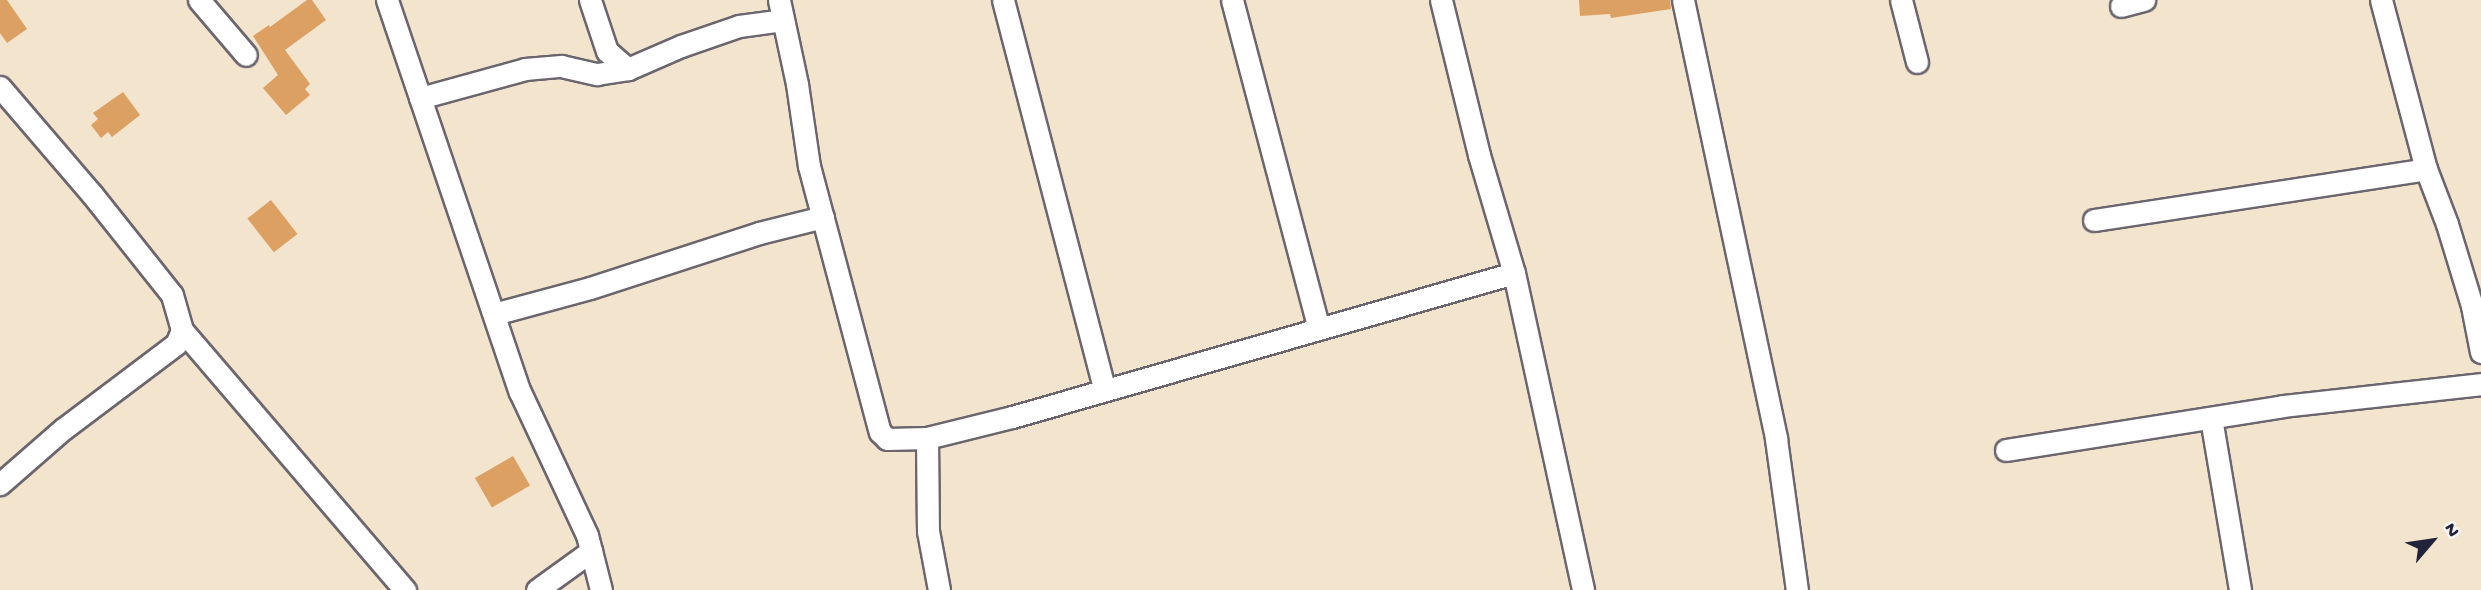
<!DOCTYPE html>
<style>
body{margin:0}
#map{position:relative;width:2481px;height:590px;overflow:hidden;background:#f3e4ce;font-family:"Gochi Hand",sans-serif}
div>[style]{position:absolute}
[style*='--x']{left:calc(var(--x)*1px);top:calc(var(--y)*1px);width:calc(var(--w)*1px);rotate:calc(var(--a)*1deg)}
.building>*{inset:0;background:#dba062;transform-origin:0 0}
.roads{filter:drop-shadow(2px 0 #6b666e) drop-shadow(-2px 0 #6b666e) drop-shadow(0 2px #6b666e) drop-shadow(0 -2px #6b666e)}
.minor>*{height:21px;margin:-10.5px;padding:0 10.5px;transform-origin:10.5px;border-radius:10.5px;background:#fff}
span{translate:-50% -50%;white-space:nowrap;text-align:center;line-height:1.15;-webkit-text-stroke:5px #f6f6f2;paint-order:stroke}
.north{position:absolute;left:2397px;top:506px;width:70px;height:70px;-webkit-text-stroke:5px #f6f6f2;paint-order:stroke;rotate:61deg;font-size:19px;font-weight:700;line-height:28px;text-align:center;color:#22223b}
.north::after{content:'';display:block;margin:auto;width:24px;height:32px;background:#22223b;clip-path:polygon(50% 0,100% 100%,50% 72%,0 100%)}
</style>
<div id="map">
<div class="building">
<div style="clip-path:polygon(0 0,7px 0,27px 29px,7px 43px,0 33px)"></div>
<div style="clip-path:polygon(307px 0,312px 0,326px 20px,285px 50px,310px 84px,305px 89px,310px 95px,286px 115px,263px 88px,278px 75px,253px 36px,269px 25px,270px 27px)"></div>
<div style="clip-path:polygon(1579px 0,1670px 0,1671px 9px,1611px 18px,1610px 14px,1580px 16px)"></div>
<div style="clip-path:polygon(123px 92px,140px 115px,112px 137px,108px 132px,101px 138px,91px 125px,98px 119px,93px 113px)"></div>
<div style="left:271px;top:200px;width:43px;height:30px;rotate:52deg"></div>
<div style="left:513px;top:456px;width:34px;height:44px;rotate:60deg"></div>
</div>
<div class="roads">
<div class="minor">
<div style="--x:199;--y:0;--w:72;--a:49.5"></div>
<div style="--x:387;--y:0;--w:414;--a:71.3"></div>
<div style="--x:520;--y:392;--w:158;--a:64.9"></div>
<div style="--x:587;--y:535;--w:57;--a:75.7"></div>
<div style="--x:590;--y:0;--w:54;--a:71.6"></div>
<div style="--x:607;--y:51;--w:28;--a:41"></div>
<div style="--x:779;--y:0;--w:86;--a:77.9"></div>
<div style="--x:797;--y:84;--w:83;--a:81.7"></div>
<div style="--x:809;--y:166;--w:275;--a:75.1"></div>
<div style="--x:880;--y:432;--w:10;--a:45"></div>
<div style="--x:887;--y:439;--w:40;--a:-1.4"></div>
<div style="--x:927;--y:438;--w:88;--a:-13.9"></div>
<div style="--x:1012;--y:417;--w:522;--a:-16.01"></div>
<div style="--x:1003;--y:0;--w:402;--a:75.4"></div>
<div style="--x:1232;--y:0;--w:340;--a:75.2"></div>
<div style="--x:1441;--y:0;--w:160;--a:76.2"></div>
<div style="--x:1479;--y:155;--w:123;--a:73.5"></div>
<div style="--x:1514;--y:273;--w:324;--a:77.7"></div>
<div style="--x:1683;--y:0;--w:449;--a:78"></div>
<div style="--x:1776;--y:439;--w:152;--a:82.1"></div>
<div style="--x:1901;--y:0;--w:64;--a:75.5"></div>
<div style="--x:2381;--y:0;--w:175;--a:75.1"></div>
<div style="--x:2426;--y:169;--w:59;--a:69.1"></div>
<div style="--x:2447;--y:224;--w:86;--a:73"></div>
<div style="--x:2472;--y:306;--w:47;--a:78.9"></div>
<div style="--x:2121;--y:6;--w:24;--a:-15"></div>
<div style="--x:0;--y:87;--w:140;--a:49.4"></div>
<div style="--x:91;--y:193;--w:130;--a:51.5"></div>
<div style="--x:172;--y:295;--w:36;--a:74"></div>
<div style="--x:182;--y:330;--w:15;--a:113"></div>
<div style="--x:176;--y:344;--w:141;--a:143"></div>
<div style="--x:63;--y:429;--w:84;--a:138.9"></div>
<div style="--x:420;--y:98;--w:109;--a:-15.4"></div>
<div style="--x:525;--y:69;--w:36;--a:-5"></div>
<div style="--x:561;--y:66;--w:37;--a:13"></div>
<div style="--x:597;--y:74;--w:31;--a:-9"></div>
<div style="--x:628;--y:69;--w:58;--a:-23.5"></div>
<div style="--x:681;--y:46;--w:61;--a:-19"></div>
<div style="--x:739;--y:26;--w:44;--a:-7.8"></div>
<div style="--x:2094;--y:220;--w:336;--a:-8.7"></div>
<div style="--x:494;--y:314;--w:99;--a:-15.2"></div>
<div style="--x:590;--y:288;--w:178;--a:-18"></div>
<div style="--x:759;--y:233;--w:66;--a:-14"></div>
<div style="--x:182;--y:330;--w:343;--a:49.4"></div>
<div style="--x:2211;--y:418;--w:174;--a:80.4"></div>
<div style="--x:927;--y:438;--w:93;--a:89.4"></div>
<div style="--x:928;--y:531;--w:60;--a:79.4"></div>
<div style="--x:2006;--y:450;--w:280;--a:-9"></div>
<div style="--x:2283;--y:406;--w:199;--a:-6.3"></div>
<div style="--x:537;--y:590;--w:67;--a:-35.8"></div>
</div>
</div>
<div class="north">N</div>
</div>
